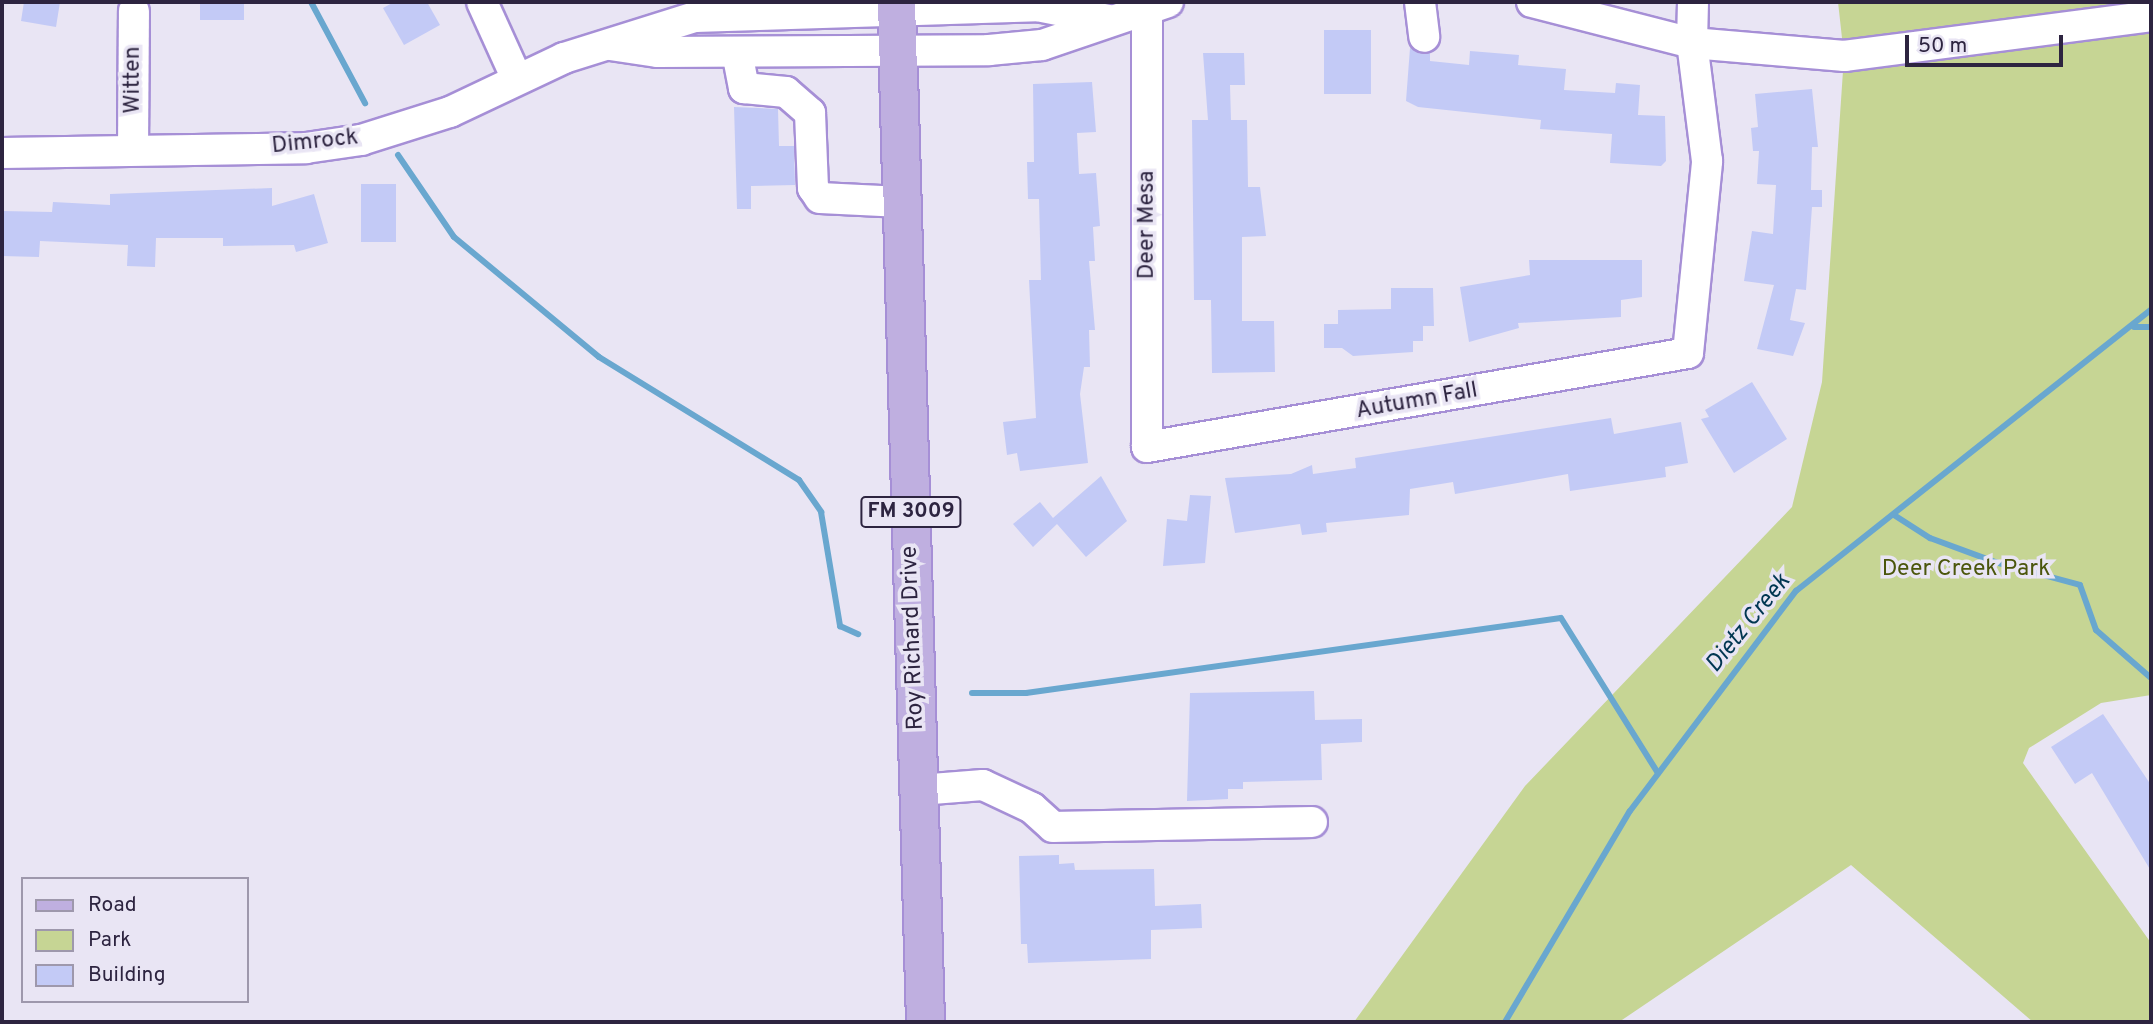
<!DOCTYPE html>
<style>
body{margin:0}
#map{position:relative;width:2153px;height:1024px;overflow:hidden;background:#e9e5f4;font-family:Overpass,sans-serif}
div>[style]{position:absolute}
[style*='--x']{left:calc(var(--x)*1px);top:calc(var(--y)*1px);width:calc(var(--w)*1px);rotate:calc(var(--a)*1deg)}
.green>*{inset:0;background:#c6d594}
.stream>*{height:6px;margin:-3px;padding:0 3px;transform-origin:3px;border-radius:3px;background:#69a7cf}
.building>*{inset:0;background:#c3caf6;transform-origin:0 0}
.roads{filter:drop-shadow(2px 0 #a68fd6) drop-shadow(-2px 0 #a68fd6) drop-shadow(0 2px #a68fd6) drop-shadow(0 -2px #a68fd6)}
.minor>*{height:30px;margin:-15px;padding:0 15px;transform-origin:15px;border-radius:15px;background:#fff}
.major>*{height:37px;margin:-18.5px;padding:0 18.5px;transform-origin:18.5px;border-radius:18.5px;background:#bfafe0}
span{translate:-50% -50%;white-space:nowrap;text-align:center;line-height:1.15;-webkit-text-stroke:7px #e9e5f4;paint-order:stroke}
.shield-label span{padding:2px 5px;background:#e9e5f4;border:2px solid;border-radius:5px;-webkit-text-stroke-width:0}
.shield-label{font-size:21px;color:#2d2440;font-weight:700}
.street-label{font-size:23px;color:#2d2440}
.park-label{font-size:23px;color:#4b560c}
.water-label{font-size:24px;color:#003651;font-style:italic}
.frame{position:absolute;inset:0;border:4px solid #2d2440;pointer-events:none}
.legend{position:absolute;left:21px;top:877px;width:228px;height:126px;box-sizing:border-box;background:#e9e5f4;border:2px solid #9e98ac;margin:0;padding:9px 12px;list-style:none;font-size:21px;color:#2d2440}
.legend li{display:flex;align-items:center;gap:14px;height:35px}
.legend b{width:35px;border:2px solid #9e98ac}
.scale{position:absolute;left:1905px;top:35px;width:158px;height:32px;box-sizing:border-box;border:4px solid #2d2440;border-top:0;padding-left:9px;font-size:21px;line-height:24px;white-space:nowrap;color:#2d2440;-webkit-text-stroke:5px #e9e5f4;paint-order:stroke}
</style>
<div id="map">
<div class="green">
<div style="clip-path:polygon(1838px 2px,2151px 2px,2151px 695px,2101px 703px,2029px 748px,2023px 763px,2151px 943px,2151px 1022px,2033px 1022px,1851px 865px,1619px 1022px,1354px 1022px,1525px 786px,1792px 507px,1822px 382px,1844px 56px)"></div>
</div>
<div class="stream">
<div style="--x:311;--y:2;--w:115;--a:61.9"></div>
<div style="--x:398;--y:155;--w:99;--a:55.7"></div>
<div style="--x:454;--y:237;--w:188;--a:39.6"></div>
<div style="--x:599;--y:357;--w:235;--a:31.6"></div>
<div style="--x:799;--y:480;--w:39;--a:55"></div>
<div style="--x:821;--y:512;--w:116;--a:80.5"></div>
<div style="--x:840;--y:626;--w:20;--a:24"></div>
<div style="--x:2134;--y:327;--w:17;--a:0"></div>
<div style="--x:1894;--y:515;--w:43;--a:32.6"></div>
<div style="--x:1930;--y:538;--w:69;--a:20.3"></div>
<div style="--x:1995;--y:562;--w:88;--a:15.1"></div>
<div style="--x:2080;--y:585;--w:48;--a:70.4"></div>
<div style="--x:2096;--y:630;--w:73;--a:41.1"></div>
<div style="--x:972;--y:693;--w:54;--a:0"></div>
<div style="--x:1026;--y:693;--w:540;--a:-7.98"></div>
<div style="--x:1561;--y:618;--w:183;--a:58"></div>
<div style="--x:1505;--y:1022;--w:245;--a:-59.4"></div>
<div style="--x:1630;--y:811;--w:276;--a:-53"></div>
<div style="--x:1796;--y:591;--w:453;--a:-38.4"></div>
</div>
<div class="building">
<div style="clip-path:polygon(24px 2px,60px 2px,56px 27px,21px 21px)"></div>
<div style="left:200px;top:2px;width:44px;height:18px"></div>
<div style="clip-path:polygon(394px 2px,427px 2px,440px 25px,404px 45px,383px 8px)"></div>
<div style="left:1324px;top:30px;width:47px;height:64px"></div>
<div style="clip-path:polygon(1410px 48px,1430px 53px,1430px 61px,1469px 65px,1470px 51px,1519px 55px,1518px 65px,1566px 69px,1564px 90px,1615px 93px,1616px 83px,1640px 85px,1638px 115px,1665px 116px,1666px 161px,1661px 166px,1610px 163px,1612px 134px,1540px 129px,1541px 120px,1418px 107px,1406px 101px)"></div>
<div style="clip-path:polygon(1203px 53px,1244px 53px,1245px 85px,1230px 85px,1231px 120px,1247px 120px,1248px 187px,1260px 187px,1266px 236px,1242px 237px,1242px 321px,1274px 321px,1275px 372px,1212px 373px,1211px 300px,1194px 300px,1192px 120px,1208px 120px)"></div>
<div style="clip-path:polygon(1092px 82px,1096px 132px,1077px 133px,1079px 174px,1096px 173px,1100px 226px,1093px 227px,1095px 261px,1089px 261px,1095px 330px,1089px 330px,1090px 367px,1084px 367px,1080px 394px,1088px 463px,1020px 471px,1017px 453px,1007px 455px,1003px 422px,1036px 418px,1029px 280px,1041px 280px,1039px 199px,1028px 199px,1027px 162px,1034px 162px,1033px 84px)"></div>
<div style="clip-path:polygon(1812px 89px,1818px 147px,1812px 147px,1811px 190px,1822px 190px,1822px 207px,1812px 207px,1806px 290px,1796px 289px,1790px 320px,1805px 323px,1793px 356px,1757px 349px,1774px 285px,1744px 281px,1752px 231px,1773px 234px,1776px 185px,1757px 184px,1759px 151px,1753px 151px,1751px 128px,1758px 127px,1755px 94px)"></div>
<div style="clip-path:polygon(734px 107px,778px 109px,779px 146px,794px 146px,795px 185px,751px 186px,751px 209px,737px 209px)"></div>
<div style="left:361px;top:184px;width:35px;height:58px"></div>
<div style="clip-path:polygon(272px 188px,272px 206px,314px 194px,328px 243px,296px 252px,294px 245px,223px 246px,223px 238px,156px 238px,155px 267px,127px 266px,128px 245px,40px 241px,39px 257px,2px 256px,2px 211px,52px 212px,53px 202px,110px 205px,110px 194px)"></div>
<div style="clip-path:polygon(1529px 260px,1642px 260px,1642px 297px,1621px 300px,1621px 317px,1518px 323px,1519px 328px,1469px 342px,1460px 287px,1530px 275px)"></div>
<div style="clip-path:polygon(1391px 288px,1433px 288px,1434px 326px,1423px 326px,1423px 341px,1413px 341px,1413px 352px,1353px 356px,1342px 348px,1324px 348px,1324px 324px,1338px 324px,1338px 310px,1391px 309px)"></div>
<div style="clip-path:polygon(1752px 382px,1787px 439px,1734px 473px,1701px 419px,1709px 417px,1705px 410px)"></div>
<div style="clip-path:polygon(1611px 418px,1614px 434px,1681px 422px,1688px 463px,1665px 467px,1666px 477px,1570px 491px,1568px 474px,1455px 494px,1453px 482px,1410px 489px,1409px 515px,1326px 523px,1327px 532px,1302px 535px,1300px 524px,1235px 533px,1225px 478px,1291px 474px,1312px 465px,1313px 474px,1356px 468px,1355px 458px)"></div>
<div style="clip-path:polygon(1101px 476px,1127px 521px,1086px 557px,1057px 524px,1033px 547px,1013px 524px,1040px 502px,1053px 518px)"></div>
<div style="clip-path:polygon(1190px 495px,1211px 496px,1205px 563px,1163px 566px,1167px 519px,1187px 521px)"></div>
<div style="clip-path:polygon(1314px 691px,1315px 720px,1362px 719px,1362px 742px,1321px 744px,1322px 780px,1243px 782px,1243px 789px,1228px 789px,1228px 799px,1187px 801px,1190px 693px)"></div>
<div style="clip-path:polygon(2103px 714px,2151px 785px,2151px 871px,2092px 773px,2075px 784px,2051px 747px)"></div>
<div style="clip-path:polygon(1059px 855px,1059px 864px,1074px 863px,1075px 870px,1154px 869px,1155px 906px,1201px 904px,1202px 928px,1151px 930px,1151px 959px,1028px 963px,1027px 944px,1021px 944px,1019px 856px)"></div>
</div>
<div class="roads">
<div class="minor">
<div style="--x:482;--y:2;--w:85;--a:65.6"></div>
<div style="--x:1147;--y:2;--w:445;--a:90"></div>
<div style="--x:1147;--y:447;--w:549;--a:-9.86"></div>
<div style="--x:1688;--y:353;--w:193;--a:-84.3"></div>
<div style="--x:1707;--y:161;--w:119;--a:-97.2"></div>
<div style="--x:1692;--y:43;--w:41;--a:-88.6"></div>
<div style="--x:1420;--y:2;--w:35;--a:83"></div>
<div style="--x:1532;--y:2;--w:165;--a:14.4"></div>
<div style="--x:1692;--y:43;--w:153;--a:4.9"></div>
<div style="--x:1844;--y:56;--w:310;--a:-7.4"></div>
<div style="--x:610;--y:45;--w:49;--a:8.3"></div>
<div style="--x:658;--y:52;--w:331;--a:-0.3"></div>
<div style="--x:989;--y:50;--w:53;--a:-5.4"></div>
<div style="--x:1042;--y:45;--w:133;--a:-18.8"></div>
<div style="--x:737;--y:52;--w:37;--a:79"></div>
<div style="--x:744;--y:88;--w:42;--a:5.4"></div>
<div style="--x:786;--y:92;--w:32;--a:41"></div>
<div style="--x:810;--y:113;--w:75;--a:87.7"></div>
<div style="--x:813;--y:188;--w:12;--a:55"></div>
<div style="--x:820;--y:198;--w:82;--a:2.8"></div>
<div style="--x:133;--y:150;--w:139;--a:-89.6"></div>
<div style="--x:2;--y:153;--w:304;--a:-0.9"></div>
<div style="--x:306;--y:148;--w:56;--a:-8.3"></div>
<div style="--x:361;--y:140;--w:93;--a:-17.5"></div>
<div style="--x:450;--y:112;--w:126;--a:-25.3"></div>
<div style="--x:564;--y:58;--w:137;--a:-17.4"></div>
<div style="--x:695;--y:17;--w:342;--a:-1.8"></div>
<div style="--x:1037;--y:6;--w:73;--a:11"></div>
<div style="--x:919;--y:790;--w:64;--a:-4.5"></div>
<div style="--x:983;--y:785;--w:54;--a:25.1"></div>
<div style="--x:1032;--y:808;--w:28;--a:42"></div>
<div style="--x:1053;--y:827;--w:259;--a:-1.1"></div>
</div>
<div class="major">
<div style="--x:896;--y:2;--w:1020;--a:88.37"></div>
</div>
</div>
<div class="shield-label">
<span style="left:911px;top:512px">FM 3009</span>
</div>
<div class="street-label">
<span style="left:134px;top:80px;rotate:-90deg">Witten</span>
<span style="left:315px;top:143px;rotate:-6deg">Dimrock</span>
<span style="left:1148px;top:225px;rotate:-90deg">Deer Mesa</span>
<span style="left:1417px;top:402px;rotate:-10deg">Autumn Fall</span>
<span style="left:914px;top:638px;rotate:-92deg">Roy Richard Drive</span>
</div>
<div class="park-label">
<span style="left:1966px;top:570px">Deer Creek Park</span>
</div>
<div class="water-label">
<span style="left:1749px;top:624px;rotate:-51deg">Dietz Creek</span>
</div>
<div class="frame"></div>
<ul class="legend">
<li><b style="height:9px;background:#bfafe0"></b>Road</li>
<li><b style="height:19px;background:#c6d594"></b>Park</li>
<li><b style="height:19px;background:#c3caf6"></b>Building</li>
</ul>
<div class="scale">50 m</div>
</div>
